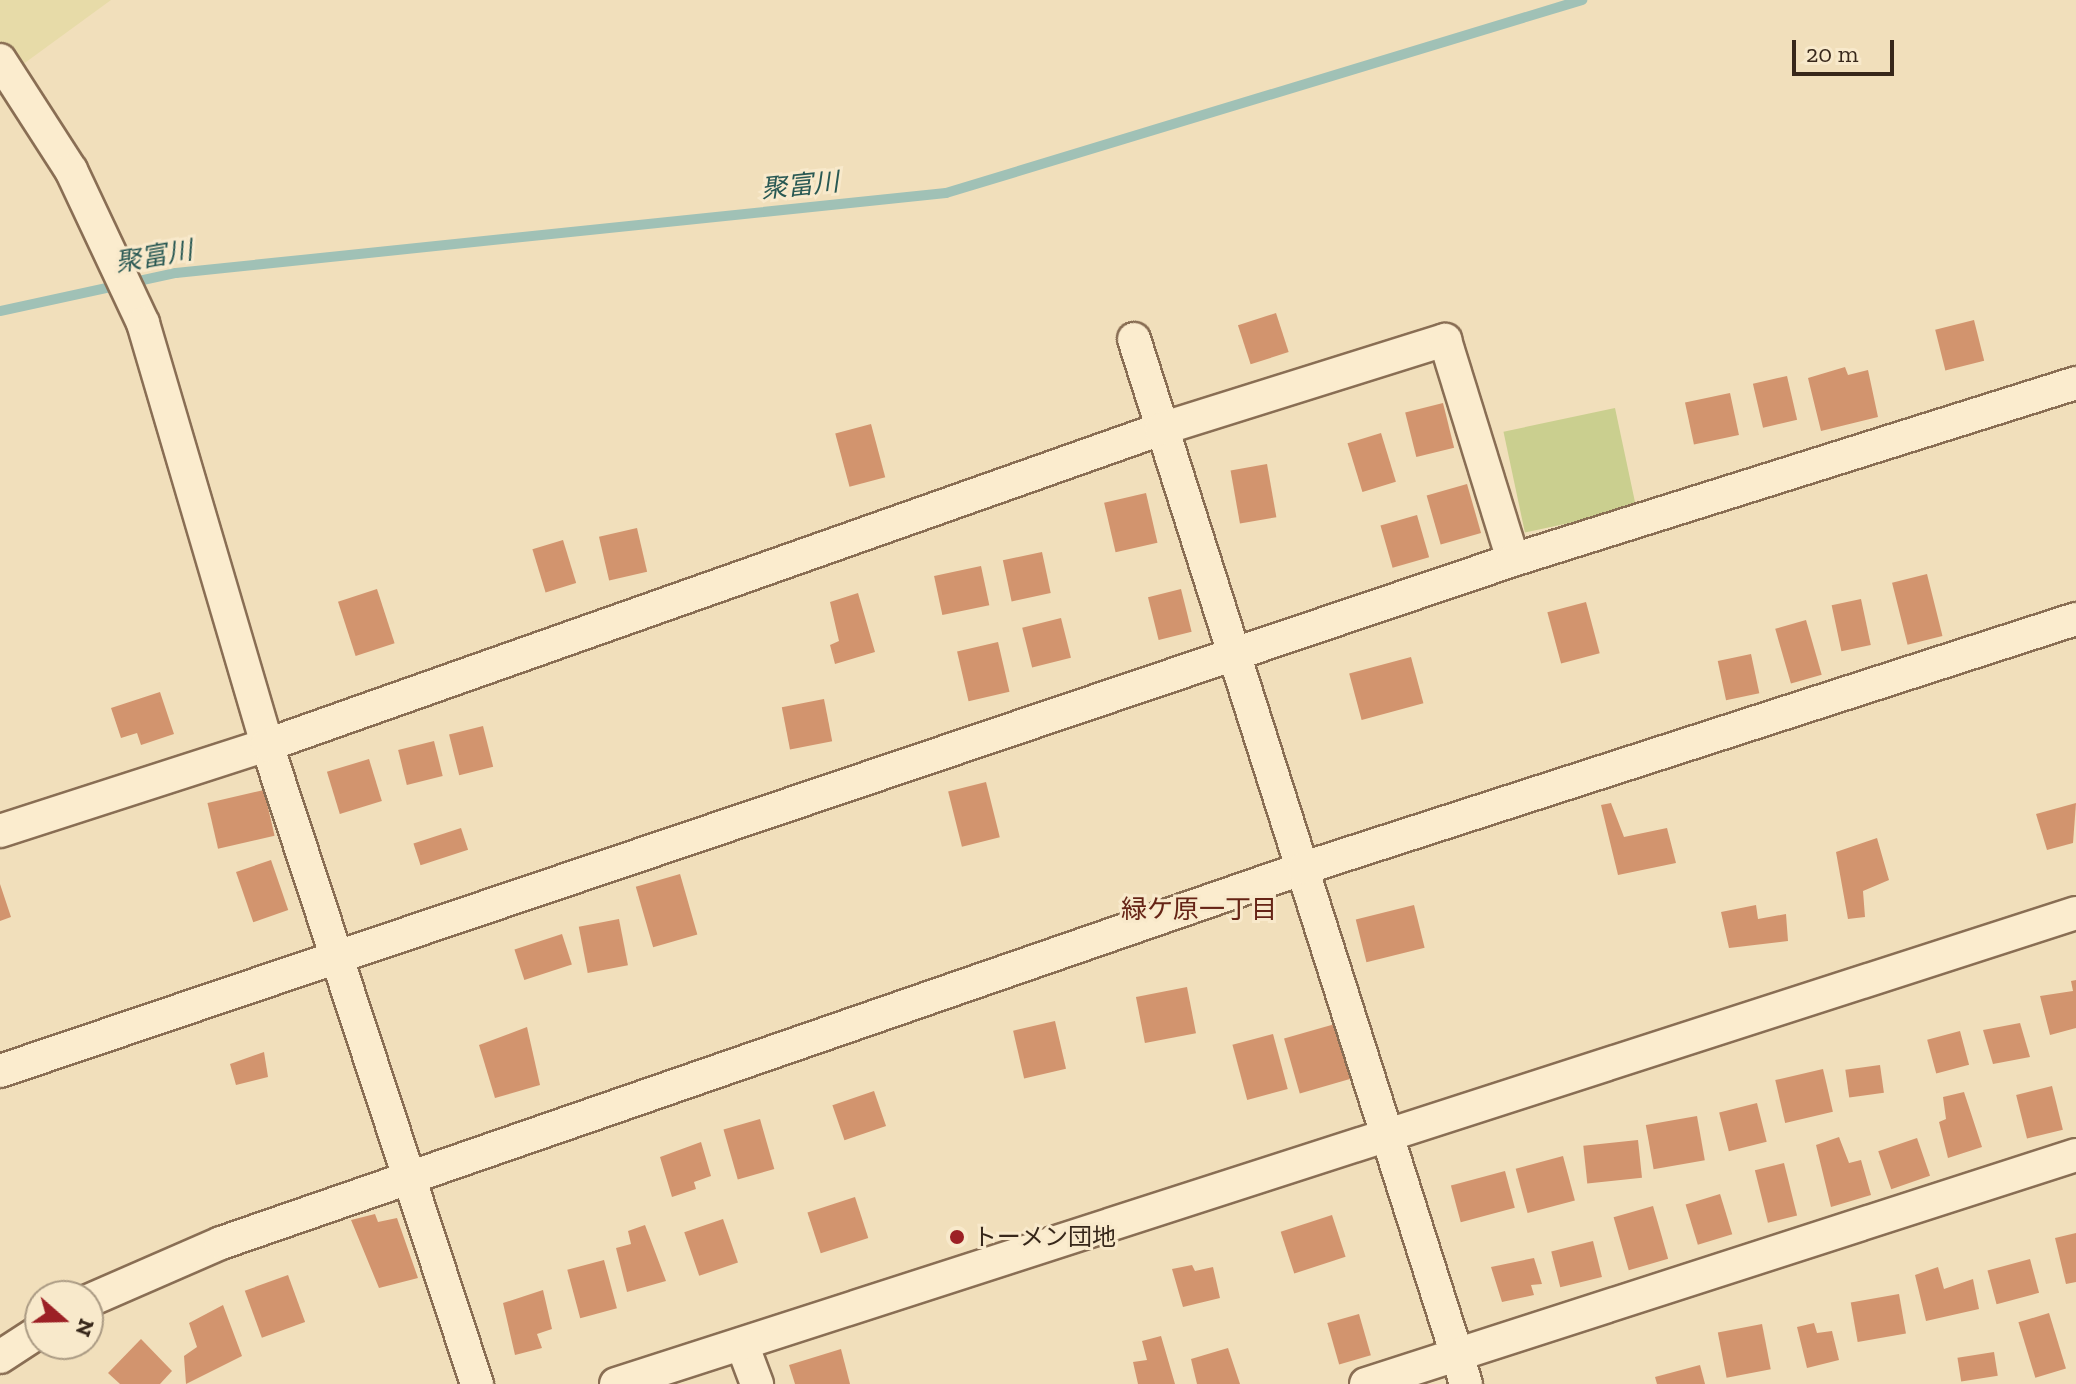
<!DOCTYPE html>
<meta charset="utf-8">
<style>
body{margin:0}
#map{position:relative;width:2076px;height:1384px;overflow:hidden;background:#f1dfbb;font-family:"Zilla Slab","Noto Sans JP",serif}
div>[style]{position:absolute}
[style*='--x']{left:calc(var(--x)*1px);top:calc(var(--y)*1px);width:calc(var(--w)*1px);rotate:calc(var(--a)*1deg)}
.farmland>*{inset:0;background:#e7dba8}
.green>*{inset:0;background:#cacf8f;transform-origin:0 0}
.stream>*{height:10px;margin:-5px;padding:0 5px;transform-origin:5px;border-radius:5px;background:#a0c1b6}
.building>*{inset:0;background:#d2946e;transform-origin:0 0}
.roads{filter:drop-shadow(2px 0 #896e54) drop-shadow(-2px 0 #896e54) drop-shadow(0 2px #896e54) drop-shadow(0 -2px #896e54)}
.minor>*{height:32px;margin:-16px;padding:0 16px;transform-origin:16px;border-radius:16px;background:#fbecce}
.dots>*{width:22px;height:22px;translate:-50% -50%;box-sizing:border-box;border:4px solid #f8e9cb;border-radius:50%}
span{translate:-50% -50%;white-space:nowrap;text-align:center;line-height:1.15;-webkit-text-stroke:6px #f8e9cb;paint-order:stroke}
.poi-label{font-size:24px;color:#37271a}
.left{translate:0 -50%;text-align:left}
.water-label{font-size:26px;color:#285853;font-style:italic}
.neighbourhood-label{font-size:26px;color:#662416}
.north{position:absolute;left:24px;top:1280px;width:80px;height:80px;box-sizing:border-box;background:#f8e9cb;border:2px solid #ab9b84;border-radius:50%;rotate:110deg;font-size:22px;font-weight:700;line-height:32px;text-align:center;color:#37271a}
.north::after{content:'';display:block;margin:auto;width:28px;height:36px;background:#9c2025;clip-path:polygon(50% 0,100% 100%,50% 72%,0 100%)}
.scale{position:absolute;left:1792px;top:40px;width:102px;height:36px;box-sizing:border-box;border:4px solid #37271a;border-top:0;padding-left:10px;font-size:24px;line-height:28px;white-space:nowrap;color:#37271a;-webkit-text-stroke:6px #f8e9cb;paint-order:stroke}
</style>
<div id="map">
<div class="farmland">
<div style="clip-path:polygon(0 0,111px 0,0 81px)"></div>
</div>
<div class="green">
<div style="left:1615px;top:408px;width:103px;height:114px;rotate:78deg"></div>
</div>
<div class="stream">
<div style="--x:0;--y:311;--w:180;--a:-12.2"></div>
<div style="--x:176;--y:273;--w:774;--a:-5.93"></div>
<div style="--x:946;--y:193;--w:665;--a:-16.88"></div>
</div>
<div class="building">
<div style="left:1276px;top:313px;width:41px;height:40px;rotate:72deg"></div>
<div style="left:1974px;top:320px;width:42px;height:40px;rotate:76deg"></div>
<div style="clip-path:polygon(1845px 367px,1848px 375px,1868px 370px,1878px 417px,1821px 431px,1808px 378px)"></div>
<div style="left:1787px;top:376px;width:45px;height:35px;rotate:77deg"></div>
<div style="left:1730px;top:393px;width:43px;height:46px;rotate:78deg"></div>
<div style="left:1443px;top:403px;width:46px;height:39px;rotate:76deg"></div>
<div style="left:871px;top:424px;width:55px;height:37px;rotate:75deg"></div>
<div style="left:1381px;top:433px;width:51px;height:35px;rotate:73deg"></div>
<div style="left:1267px;top:464px;width:54px;height:37px;rotate:80deg"></div>
<div style="left:1467px;top:484px;width:51px;height:42px;rotate:74deg"></div>
<div style="left:1146px;top:493px;width:51px;height:43px;rotate:77deg"></div>
<div style="left:1417px;top:515px;width:44px;height:38px;rotate:74deg"></div>
<div style="left:637px;top:528px;width:45px;height:39px;rotate:77deg"></div>
<div style="left:563px;top:540px;width:45px;height:32px;rotate:73deg"></div>
<div style="left:1042px;top:552px;width:42px;height:40px;rotate:78deg"></div>
<div style="left:981px;top:566px;width:40px;height:48px;rotate:78deg"></div>
<div style="left:1927px;top:574px;width:64px;height:36px;rotate:76deg"></div>
<div style="left:377px;top:589px;width:57px;height:41px;rotate:72deg"></div>
<div style="left:1181px;top:589px;width:44px;height:34px;rotate:76deg"></div>
<div style="clip-path:polygon(858px 593px,875px 652px,835px 664px,830px 645px,839px 641px,830px 602px)"></div>
<div style="left:1861px;top:599px;width:47px;height:30px;rotate:78deg"></div>
<div style="left:1586px;top:602px;width:53px;height:40px;rotate:75deg"></div>
<div style="left:1061px;top:618px;width:41px;height:40px;rotate:76deg"></div>
<div style="left:1806px;top:620px;width:57px;height:32px;rotate:74deg"></div>
<div style="left:998px;top:642px;width:51px;height:42px;rotate:77deg"></div>
<div style="left:1751px;top:654px;width:40px;height:34px;rotate:78deg"></div>
<div style="left:1411px;top:657px;width:48px;height:64px;rotate:75deg"></div>
<div style="clip-path:polygon(160px 692px,174px 734px,141px 745px,137px 733px,121px 738px,111px 708px)"></div>
<div style="left:824px;top:699px;width:43px;height:43px;rotate:79deg"></div>
<div style="left:483px;top:726px;width:42px;height:35px;rotate:76deg"></div>
<div style="left:434px;top:741px;width:36px;height:37px;rotate:76deg"></div>
<div style="left:369px;top:759px;width:44px;height:44px;rotate:73deg"></div>
<div style="left:986px;top:782px;width:57px;height:39px;rotate:76deg"></div>
<div style="left:264px;top:790px;width:47px;height:58px;rotate:77deg"></div>
<div style="clip-path:polygon(1611px 803px,1624px 837px,1667px 828px,1676px 863px,1618px 875px,1601px 805px)"></div>
<div style="clip-path:polygon(2076px 803px,2073px 843px,2047px 850px,2036px 814px)"></div>
<div style="left:461px;top:828px;width:23px;height:50px;rotate:72deg"></div>
<div style="clip-path:polygon(1877px 838px,1889px 880px,1863px 891px,1865px 917px,1848px 919px,1836px 852px)"></div>
<div style="left:271px;top:860px;width:53px;height:37px;rotate:71deg"></div>
<div style="left:680px;top:874px;width:63px;height:46px;rotate:74deg"></div>
<div style="clip-path:polygon(0 884px,11px 917px,0 921px)"></div>
<div style="left:1414px;top:905px;width:44px;height:60px;rotate:76deg"></div>
<div style="clip-path:polygon(1756px 905px,1758px 919px,1786px 914px,1788px 941px,1729px 948px,1721px 912px)"></div>
<div style="left:619px;top:919px;width:47px;height:41px;rotate:79deg"></div>
<div style="left:562px;top:934px;width:32px;height:50px;rotate:72deg"></div>
<div style="clip-path:polygon(2076px 980px,2076px 1028px,2050px 1035px,2040px 996px,2073px 991px,2071px 981px)"></div>
<div style="left:1187px;top:987px;width:47px;height:52px;rotate:79deg"></div>
<div style="left:1055px;top:1021px;width:49px;height:43px;rotate:77deg"></div>
<div style="clip-path:polygon(2020px 1023px,2030px 1057px,1993px 1064px,1983px 1030px)"></div>
<div style="left:1335px;top:1024px;width:57px;height:53px;rotate:74deg"></div>
<div style="clip-path:polygon(527px 1027px,540px 1085px,495px 1098px,479px 1045px)"></div>
<div style="left:1960px;top:1031px;width:35px;height:34px;rotate:75deg"></div>
<div style="left:1273px;top:1034px;width:57px;height:42px;rotate:75deg"></div>
<div style="clip-path:polygon(264px 1052px,268px 1077px,236px 1085px,230px 1064px)"></div>
<div style="left:1880px;top:1065px;width:28px;height:35px;rotate:82deg"></div>
<div style="left:1823px;top:1069px;width:44px;height:49px;rotate:77deg"></div>
<div style="left:2052px;top:1086px;width:45px;height:37px;rotate:76deg"></div>
<div style="left:874px;top:1091px;width:37px;height:44px;rotate:71deg"></div>
<div style="clip-path:polygon(1964px 1092px,1982px 1147px,1948px 1158px,1939px 1122px,1946px 1119px,1943px 1097px)"></div>
<div style="left:1757px;top:1103px;width:40px;height:39px;rotate:76deg"></div>
<div style="left:1697px;top:1116px;width:45px;height:52px;rotate:80deg"></div>
<div style="left:760px;top:1119px;width:52px;height:38px;rotate:74deg"></div>
<div style="clip-path:polygon(1839px 1137px,1849px 1163px,1861px 1160px,1871px 1195px,1831px 1207px,1816px 1145px)"></div>
<div style="left:1917px;top:1138px;width:40px;height:41px;rotate:71deg"></div>
<div style="left:1638px;top:1140px;width:38px;height:55px;rotate:84deg"></div>
<div style="clip-path:polygon(701px 1142px,711px 1176px,694px 1182px,696px 1189px,672px 1197px,660px 1157px)"></div>
<div style="left:1563px;top:1156px;width:46px;height:49px;rotate:75deg"></div>
<div style="left:1784px;top:1163px;width:54px;height:30px;rotate:76deg"></div>
<div style="left:1505px;top:1171px;width:38px;height:56px;rotate:75deg"></div>
<div style="left:1720px;top:1194px;width:42px;height:36px;rotate:73deg"></div>
<div style="left:855px;top:1197px;width:43px;height:50px;rotate:72deg"></div>
<div style="left:1653px;top:1206px;width:55px;height:41px;rotate:74deg"></div>
<div style="clip-path:polygon(375px 1214px,378px 1222px,397px 1218px,418px 1278px,379px 1288px,351px 1220px)"></div>
<div style="left:1332px;top:1215px;width:44px;height:54px;rotate:72deg"></div>
<div style="left:723px;top:1219px;width:46px;height:41px;rotate:71deg"></div>
<div style="clip-path:polygon(645px 1225px,666px 1281px,627px 1292px,616px 1248px,631px 1244px,628px 1231px)"></div>
<div style="clip-path:polygon(2076px 1233px,2076px 1282px,2066px 1284px,2055px 1238px)"></div>
<div style="left:1593px;top:1241px;width:37px;height:43px;rotate:76deg"></div>
<div style="clip-path:polygon(1534px 1258px,1542px 1284px,1531px 1285px,1534px 1295px,1502px 1302px,1491px 1267px)"></div>
<div style="left:2030px;top:1259px;width:35px;height:44px;rotate:75deg"></div>
<div style="left:604px;top:1260px;width:50px;height:38px;rotate:75deg"></div>
<div style="clip-path:polygon(1192px 1265px,1195px 1271px,1213px 1267px,1220px 1298px,1183px 1307px,1172px 1269px)"></div>
<div style="clip-path:polygon(1938px 1267px,1944px 1289px,1973px 1279px,1979px 1309px,1926px 1321px,1915px 1275px)"></div>
<div style="left:288px;top:1275px;width:50px;height:46px;rotate:70deg"></div>
<div style="clip-path:polygon(543px 1290px,552px 1329px,537px 1334px,542px 1348px,515px 1355px,503px 1303px)"></div>
<div style="left:1899px;top:1294px;width:40px;height:49px;rotate:80deg"></div>
<div style="clip-path:polygon(223px 1305px,242px 1356px,186px 1384px,184px 1356px,197px 1347px,189px 1323px)"></div>
<div style="left:2049px;top:1313px;width:58px;height:32px;rotate:73deg"></div>
<div style="left:1359px;top:1314px;width:43px;height:33px;rotate:74deg"></div>
<div style="clip-path:polygon(1814px 1323px,1817px 1333px,1832px 1331px,1839px 1360px,1807px 1368px,1797px 1327px)"></div>
<div style="left:1762px;top:1324px;width:46px;height:45px;rotate:79deg"></div>
<div style="clip-path:polygon(1161px 1336px,1175px 1384px,1138px 1384px,1133px 1362px,1147px 1360px,1142px 1341px)"></div>
<div style="clip-path:polygon(141px 1339px,172px 1371px,160px 1384px,120px 1384px,108px 1373px)"></div>
<div style="clip-path:polygon(1228px 1348px,1240px 1384px,1197px 1384px,1191px 1359px)"></div>
<div style="clip-path:polygon(841px 1349px,850px 1384px,795px 1384px,789px 1365px)"></div>
<div style="left:1994px;top:1352px;width:24px;height:37px;rotate:81deg"></div>
<div style="clip-path:polygon(1700px 1365px,1705px 1384px,1657px 1384px,1655px 1377px)"></div>
</div>
<div class="roads">
<div class="minor">
<div style="--x:0;--y:60;--w:131;--a:57.2"></div>
<div style="--x:71;--y:170;--w:169;--a:64.8"></div>
<div style="--x:143;--y:323;--w:440;--a:73.6"></div>
<div style="--x:267;--y:745;--w:673;--a:71.81"></div>
<div style="--x:1134;--y:339;--w:1096;--a:72.37"></div>
<div style="--x:0;--y:831;--w:281;--a:-17.9"></div>
<div style="--x:267;--y:745;--w:948;--a:-19.47"></div>
<div style="--x:1161;--y:429;--w:298;--a:-17.4"></div>
<div style="--x:1445;--y:340;--w:230;--a:72.8"></div>
<div style="--x:0;--y:1071;--w:1597;--a:-18.66"></div>
<div style="--x:1513;--y:560;--w:590;--a:-17.45"></div>
<div style="--x:88;--y:1301;--w:145;--a:-23.6"></div>
<div style="--x:221;--y:1243;--w:1146;--a:-19.1"></div>
<div style="--x:1304;--y:868;--w:811;--a:-17.88"></div>
<div style="--x:742;--y:1344;--w:43;--a:69.4"></div>
<div style="--x:0;--y:1357;--w:48;--a:-33"></div>
<div style="--x:616;--y:1384;--w:1534;--a:-17.88"></div>
<div style="--x:1366;--y:1384;--w:746;--a:-17.88"></div>
</div>
</div>
<div class="dots">
<div style="left:957px;top:1237px;background:#9c2025"></div>
</div>
<div class="poi-label">
<span class="left" style="left:973px;top:1237px">トーメン団地</span>
</div>
<div class="water-label">
<span style="left:800px;top:186px;rotate:-6deg">聚富川</span>
<span style="left:154px;top:257px;rotate:-10deg">聚富川</span>
</div>
<div class="neighbourhood-label">
<span style="left:1199px;top:910px">緑ケ原一丁目</span>
</div>
<div class="north">N</div>
<div class="scale">20 m</div>
</div>
